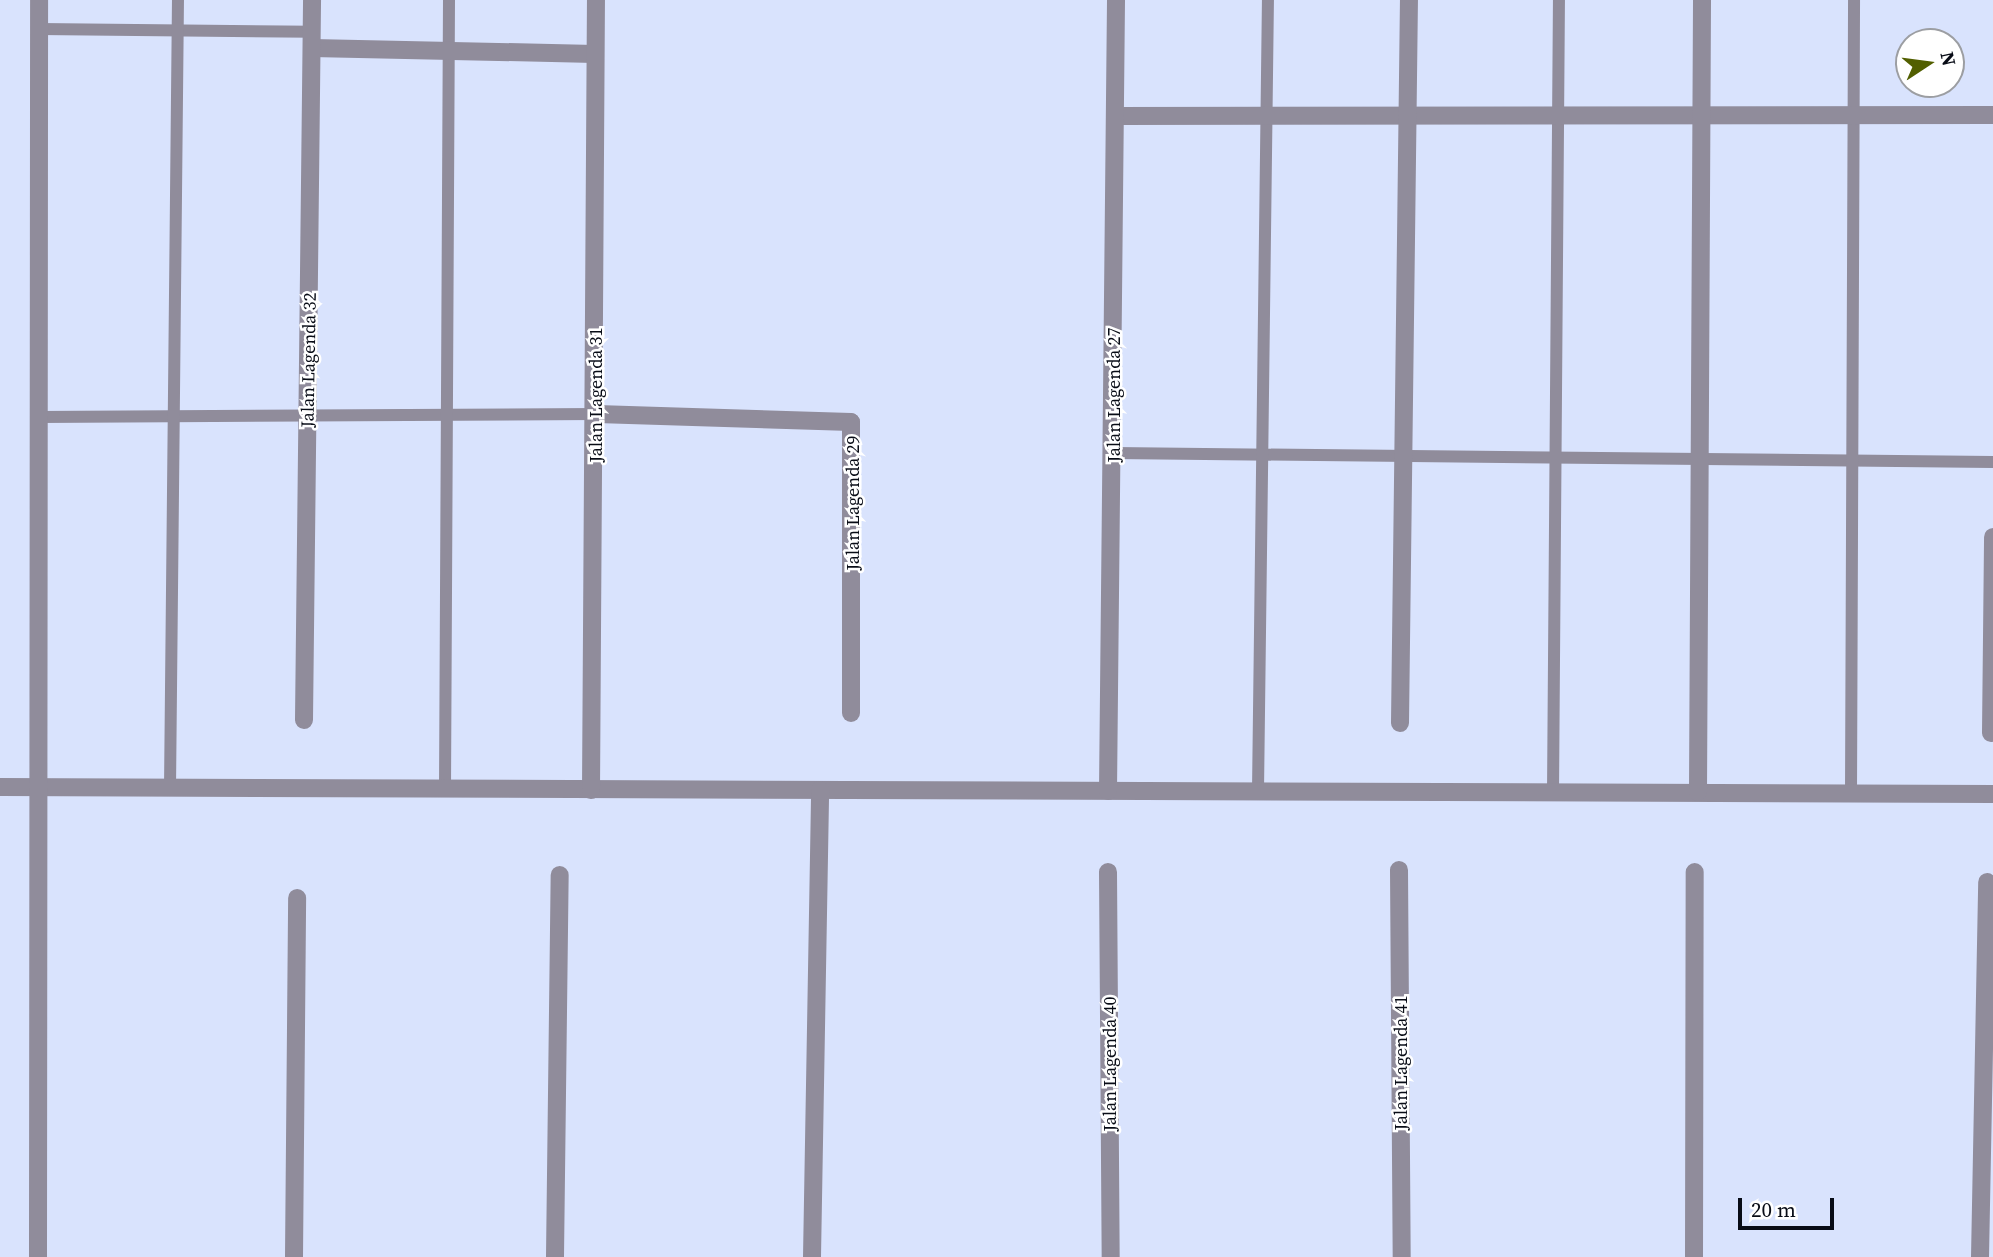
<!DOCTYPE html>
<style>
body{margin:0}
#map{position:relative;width:1993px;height:1257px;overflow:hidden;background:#d9e3fd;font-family:"Source Serif 4",serif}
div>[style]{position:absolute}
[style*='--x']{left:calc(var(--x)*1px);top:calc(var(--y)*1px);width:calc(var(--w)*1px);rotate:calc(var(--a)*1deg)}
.service>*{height:12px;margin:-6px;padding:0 6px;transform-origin:6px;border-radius:6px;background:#908c9b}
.minor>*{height:18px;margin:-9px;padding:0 9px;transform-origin:9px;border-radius:9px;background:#908c9b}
span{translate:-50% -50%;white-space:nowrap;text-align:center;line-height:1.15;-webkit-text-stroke:5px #fff;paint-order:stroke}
.street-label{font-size:18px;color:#080c16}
.north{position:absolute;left:1895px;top:28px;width:70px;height:70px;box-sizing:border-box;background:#fff;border:2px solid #9c9ea2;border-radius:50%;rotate:77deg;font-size:19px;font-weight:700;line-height:28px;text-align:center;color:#080c16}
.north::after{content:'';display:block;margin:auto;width:24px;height:32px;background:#525f00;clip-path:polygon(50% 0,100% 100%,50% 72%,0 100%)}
.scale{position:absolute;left:1738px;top:1198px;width:96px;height:32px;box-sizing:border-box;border:4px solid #080c16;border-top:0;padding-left:9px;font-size:21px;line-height:24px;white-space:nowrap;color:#080c16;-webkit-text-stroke:5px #fff;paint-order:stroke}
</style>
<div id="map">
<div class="service">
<div style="--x:39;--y:29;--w:273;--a:0.6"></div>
<div style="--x:39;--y:417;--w:558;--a:-0.31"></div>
<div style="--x:1114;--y:453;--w:879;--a:0.59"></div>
<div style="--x:170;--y:788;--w:788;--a:-89.42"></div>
<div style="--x:445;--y:789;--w:789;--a:-89.71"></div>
<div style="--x:1258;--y:791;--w:791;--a:-89.28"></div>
<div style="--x:1553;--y:793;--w:793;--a:-89.57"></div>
<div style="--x:1851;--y:793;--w:793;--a:-89.78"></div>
</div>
<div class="minor">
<div style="--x:312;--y:48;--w:283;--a:1.2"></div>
<div style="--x:1116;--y:116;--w:877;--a:-0.07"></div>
<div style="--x:597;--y:414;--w:254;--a:1.8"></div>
<div style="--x:851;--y:422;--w:291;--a:90"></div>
<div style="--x:304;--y:720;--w:720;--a:-89.36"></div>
<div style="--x:1400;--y:723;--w:723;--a:-89.29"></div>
<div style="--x:1991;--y:733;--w:196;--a:-89.4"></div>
<div style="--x:0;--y:787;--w:1993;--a:0.2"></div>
<div style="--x:591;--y:790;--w:790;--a:-89.64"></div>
<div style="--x:1108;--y:791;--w:791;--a:-89.42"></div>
<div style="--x:1698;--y:792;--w:792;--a:-89.71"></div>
<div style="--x:1399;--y:870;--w:387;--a:89.6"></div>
<div style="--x:1108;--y:872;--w:385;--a:89.6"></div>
<div style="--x:38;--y:1257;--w:1257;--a:-89.95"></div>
<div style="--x:294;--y:1257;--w:359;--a:-89.5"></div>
<div style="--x:555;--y:1257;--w:382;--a:-89.3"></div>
<div style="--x:812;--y:1257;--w:467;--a:-89"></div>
<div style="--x:1694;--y:1257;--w:385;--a:-89.9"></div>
<div style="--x:1980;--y:1257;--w:375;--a:-88.9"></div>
</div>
<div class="street-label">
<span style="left:309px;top:360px;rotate:-89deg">Jalan Lagenda 32</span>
<span style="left:596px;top:395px;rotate:-90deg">Jalan Lagenda 31</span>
<span style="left:1114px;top:395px;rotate:-90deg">Jalan Lagenda 27</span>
<span style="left:853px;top:503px;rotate:-90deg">Jalan Lagenda 29</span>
<span style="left:1401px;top:1063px;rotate:-90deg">Jalan Lagenda 41</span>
<span style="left:1110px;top:1064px;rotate:-90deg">Jalan Lagenda 40</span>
</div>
<div class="north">N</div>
<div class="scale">20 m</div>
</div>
